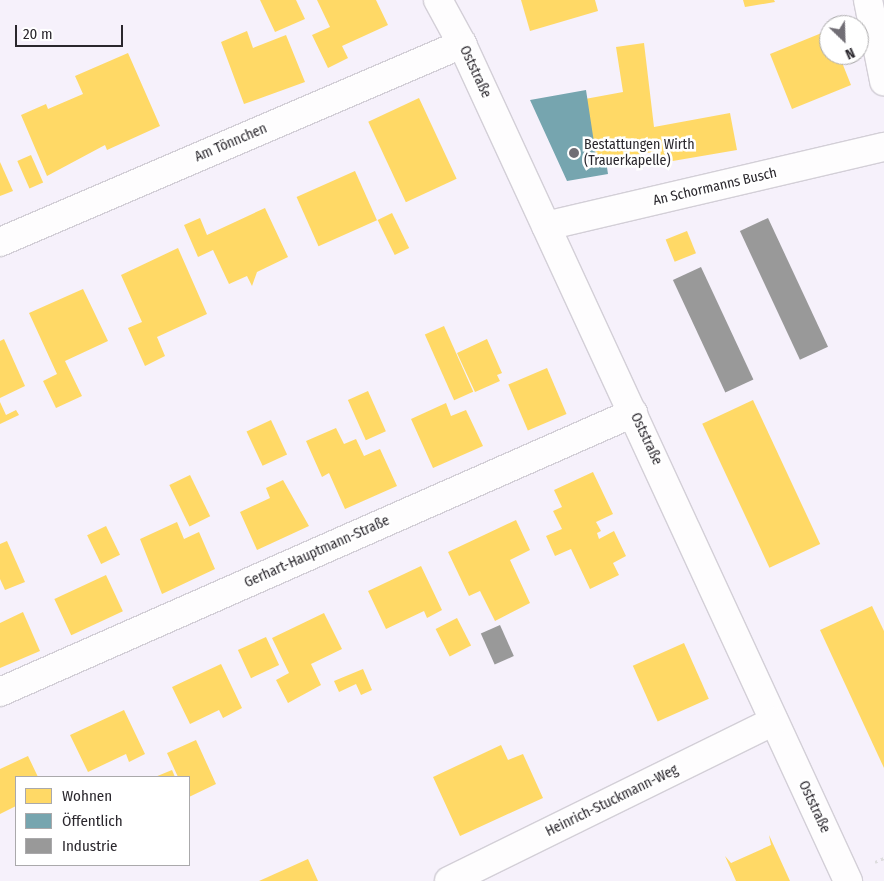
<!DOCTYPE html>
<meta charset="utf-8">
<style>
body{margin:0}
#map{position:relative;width:884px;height:881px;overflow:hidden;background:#f6f1fb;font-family:"Fira Sans Condensed",sans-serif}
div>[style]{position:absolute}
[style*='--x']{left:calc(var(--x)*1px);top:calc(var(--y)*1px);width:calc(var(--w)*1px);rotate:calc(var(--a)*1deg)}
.homes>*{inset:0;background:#ffd966;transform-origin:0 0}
.public>*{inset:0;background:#76a5af}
.industry>*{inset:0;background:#999;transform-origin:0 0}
.path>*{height:3px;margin-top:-1.5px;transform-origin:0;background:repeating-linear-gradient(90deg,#dddcde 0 2.5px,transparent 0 6.5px)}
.roads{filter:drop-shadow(1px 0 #d3cfd7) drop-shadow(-1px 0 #d3cfd7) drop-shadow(0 1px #d3cfd7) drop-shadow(0 -1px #d3cfd7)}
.minor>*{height:28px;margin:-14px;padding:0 14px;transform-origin:14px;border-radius:14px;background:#fefdfe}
.dots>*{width:14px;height:14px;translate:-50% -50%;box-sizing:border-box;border:2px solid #fff;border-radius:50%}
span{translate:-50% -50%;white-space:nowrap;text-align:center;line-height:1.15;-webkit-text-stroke:5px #fff;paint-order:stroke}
.street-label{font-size:14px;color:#2a272d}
.poi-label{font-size:14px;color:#2a272d}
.left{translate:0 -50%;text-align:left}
.legend{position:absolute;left:15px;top:776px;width:175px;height:90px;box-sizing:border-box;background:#fff;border:1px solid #aaa9ab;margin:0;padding:6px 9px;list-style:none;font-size:15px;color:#2a272d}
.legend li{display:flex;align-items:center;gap:10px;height:25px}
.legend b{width:25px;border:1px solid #aaa9ab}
.north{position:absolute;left:819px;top:15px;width:50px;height:50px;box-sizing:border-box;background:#fff;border:1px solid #aaa9ab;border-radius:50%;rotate:156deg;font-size:14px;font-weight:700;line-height:20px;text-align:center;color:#2a272d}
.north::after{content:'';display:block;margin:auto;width:18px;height:22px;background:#716e75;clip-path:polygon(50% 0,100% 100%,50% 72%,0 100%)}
.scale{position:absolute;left:15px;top:25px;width:108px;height:22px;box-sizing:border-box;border:2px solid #2a272d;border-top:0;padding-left:6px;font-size:15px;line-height:18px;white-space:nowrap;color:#2a272d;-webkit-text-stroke:4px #fff;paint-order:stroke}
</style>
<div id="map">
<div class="homes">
<div style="clip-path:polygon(260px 0,296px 0,305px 19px,275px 32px)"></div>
<div style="clip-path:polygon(317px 0,376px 0,388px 25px,342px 46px,348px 58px,328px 68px,312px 35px,330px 27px)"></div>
<div style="clip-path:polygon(521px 0,595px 0,598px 11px,530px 31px)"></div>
<div style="clip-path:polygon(743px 0,774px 0,775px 2px,745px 7px)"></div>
<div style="clip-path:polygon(829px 30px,829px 55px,839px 55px,851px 85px,792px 109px,770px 54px)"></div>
<div style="clip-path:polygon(247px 31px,253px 48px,286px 35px,305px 82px,244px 104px,221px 42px)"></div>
<div style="clip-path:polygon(644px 43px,654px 127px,730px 113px,737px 150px,661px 163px,658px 151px,597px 162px,585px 99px,623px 92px,616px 47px)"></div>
<div style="clip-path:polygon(128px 53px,160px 126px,107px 150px,105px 145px,47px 176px,21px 115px,46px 104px,48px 109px,83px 94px,75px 76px)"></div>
<div style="left:419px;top:98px;width:89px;height:56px;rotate:65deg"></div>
<div style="left:31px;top:155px;width:30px;height:15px;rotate:66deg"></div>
<div style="clip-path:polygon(0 162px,13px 191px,0 196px)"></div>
<div style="left:355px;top:171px;width:54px;height:64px;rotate:66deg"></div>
<div style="clip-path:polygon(265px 208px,288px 257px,257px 272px,252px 286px,247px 276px,229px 284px,213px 250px,198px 257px,184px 225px,200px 218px,207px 235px)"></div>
<div style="left:392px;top:213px;width:39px;height:16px;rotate:64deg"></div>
<div style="left:687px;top:231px;width:24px;height:23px;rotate:68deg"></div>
<div style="clip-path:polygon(178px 248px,207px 314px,157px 337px,165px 356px,145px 366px,128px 328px,142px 322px,121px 275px)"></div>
<div style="clip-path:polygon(83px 289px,108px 341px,65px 361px,82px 396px,56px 408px,43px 381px,57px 374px,29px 313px)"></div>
<div style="left:444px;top:326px;width:72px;height:21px;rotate:66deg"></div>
<div style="clip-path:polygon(4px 339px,25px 386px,0 398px,0 341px)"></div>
<div style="clip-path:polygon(487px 339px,502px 373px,497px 375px,500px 381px,475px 392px,457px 353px)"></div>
<div style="left:547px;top:368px;width:50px;height:42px;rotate:67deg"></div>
<div style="left:368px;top:391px;width:44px;height:22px;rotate:66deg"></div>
<div style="left:753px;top:400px;width:159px;height:56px;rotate:65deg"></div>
<div style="clip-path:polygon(0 402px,6px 415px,16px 410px,19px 415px,0 424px)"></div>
<div style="clip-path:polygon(446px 403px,451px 416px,466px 410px,483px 446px,433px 468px,411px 419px)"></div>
<div style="left:271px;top:420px;width:38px;height:27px;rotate:65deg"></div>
<div style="clip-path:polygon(336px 428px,344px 444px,356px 439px,364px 456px,380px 449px,397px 486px,345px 509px,329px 473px,322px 477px,306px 441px)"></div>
<div style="clip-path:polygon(593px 472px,613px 514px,596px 522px,601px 531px,597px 533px,599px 539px,614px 531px,626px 556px,613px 563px,619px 575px,590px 589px,571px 549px,555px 556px,546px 536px,562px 529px,553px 511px,562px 507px,554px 490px)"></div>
<div style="left:190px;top:475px;width:46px;height:23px;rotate:64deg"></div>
<div style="clip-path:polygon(283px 480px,309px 526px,257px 550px,240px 512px,270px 498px,266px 488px)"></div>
<div style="clip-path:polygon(516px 520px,530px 550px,510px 560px,530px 603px,495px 621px,480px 591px,469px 596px,448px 552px)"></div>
<div style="clip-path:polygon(177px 522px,184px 539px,199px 532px,215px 569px,162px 594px,140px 539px)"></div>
<div style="left:106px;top:526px;width:32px;height:21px;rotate:64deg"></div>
<div style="clip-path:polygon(7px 541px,25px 582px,5px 590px,0 579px,0 544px)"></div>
<div style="clip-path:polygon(421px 566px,442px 610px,427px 618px,424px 611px,386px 629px,368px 591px)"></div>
<div style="left:106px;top:575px;width:40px;height:57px;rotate:65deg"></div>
<div style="clip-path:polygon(872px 606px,884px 631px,884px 768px,820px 630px)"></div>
<div style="clip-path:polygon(23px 612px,40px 651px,0 668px,0 623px)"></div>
<div style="clip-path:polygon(324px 613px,342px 649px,311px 664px,321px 685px,288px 703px,276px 680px,289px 673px,272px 638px)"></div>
<div style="left:457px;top:618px;width:31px;height:24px;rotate:63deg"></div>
<div style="left:266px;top:637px;width:31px;height:31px;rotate:65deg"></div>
<div style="left:684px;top:643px;width:61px;height:56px;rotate:66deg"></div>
<div style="clip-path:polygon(221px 664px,242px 708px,223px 718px,219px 710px,190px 724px,172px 687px)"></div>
<div style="clip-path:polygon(363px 669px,372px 690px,361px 695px,356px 684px,339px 692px,334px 681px)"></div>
<div style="clip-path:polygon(124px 710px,145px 754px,129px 762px,126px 754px,88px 772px,70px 735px)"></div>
<div style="clip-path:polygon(196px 740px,216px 784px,189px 797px,189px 777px,178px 777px,167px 753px)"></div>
<div style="clip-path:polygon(501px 745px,508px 760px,523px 754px,543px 798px,460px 836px,433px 777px)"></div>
<div style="clip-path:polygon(28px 756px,38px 777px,16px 777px,16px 806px,0 814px,0 769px)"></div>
<div style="clip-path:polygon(172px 770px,175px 777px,155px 777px)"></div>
<div style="clip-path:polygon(769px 835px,790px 881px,736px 881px,725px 856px,731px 863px,771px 845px)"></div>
<div style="clip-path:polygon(308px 859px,318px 881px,259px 881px)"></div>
</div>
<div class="public">
<div style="clip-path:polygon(586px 90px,597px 162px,606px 161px,608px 174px,567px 181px,530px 100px)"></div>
</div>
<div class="industry">
<div style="left:768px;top:218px;width:142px;height:31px;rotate:65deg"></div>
<div style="left:701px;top:267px;width:124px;height:31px;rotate:65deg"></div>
<div style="left:500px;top:625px;width:34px;height:21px;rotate:66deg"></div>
</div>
<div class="path">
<div style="--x:875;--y:862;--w:10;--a:-24"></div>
</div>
<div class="roads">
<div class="minor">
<div style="--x:438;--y:0;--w:50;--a:61.4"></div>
<div style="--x:462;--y:44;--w:922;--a:65.24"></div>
<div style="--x:868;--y:0;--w:83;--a:78.8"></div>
<div style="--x:546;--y:226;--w:347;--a:-13.2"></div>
<div style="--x:0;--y:242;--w:503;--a:-23.2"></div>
<div style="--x:0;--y:692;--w:692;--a:-23.79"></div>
<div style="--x:449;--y:881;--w:362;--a:-26.2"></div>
</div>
</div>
<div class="dots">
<div style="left:574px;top:153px;background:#716e75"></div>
</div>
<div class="street-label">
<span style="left:475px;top:72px;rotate:65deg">Oststraße</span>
<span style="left:231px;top:143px;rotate:-23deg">Am Tönnchen</span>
<span style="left:715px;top:187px;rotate:-13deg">An Schormanns Busch</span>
<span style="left:646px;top:439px;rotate:65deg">Oststraße</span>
<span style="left:317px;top:552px;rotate:-24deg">Gerhart-Hauptmann-Straße</span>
<span style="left:612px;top:801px;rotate:-26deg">Heinrich-Stuckmann-Weg</span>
<span style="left:814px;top:807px;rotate:65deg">Oststraße</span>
</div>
<div class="poi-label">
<span class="left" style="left:584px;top:153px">Bestattungen Wirth<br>(Trauerkapelle)</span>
</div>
<ul class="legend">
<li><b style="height:14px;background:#ffd966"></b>Wohnen</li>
<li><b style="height:14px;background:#76a5af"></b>Öffentlich</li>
<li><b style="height:14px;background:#999"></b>Industrie</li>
</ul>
<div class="north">N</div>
<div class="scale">20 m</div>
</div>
